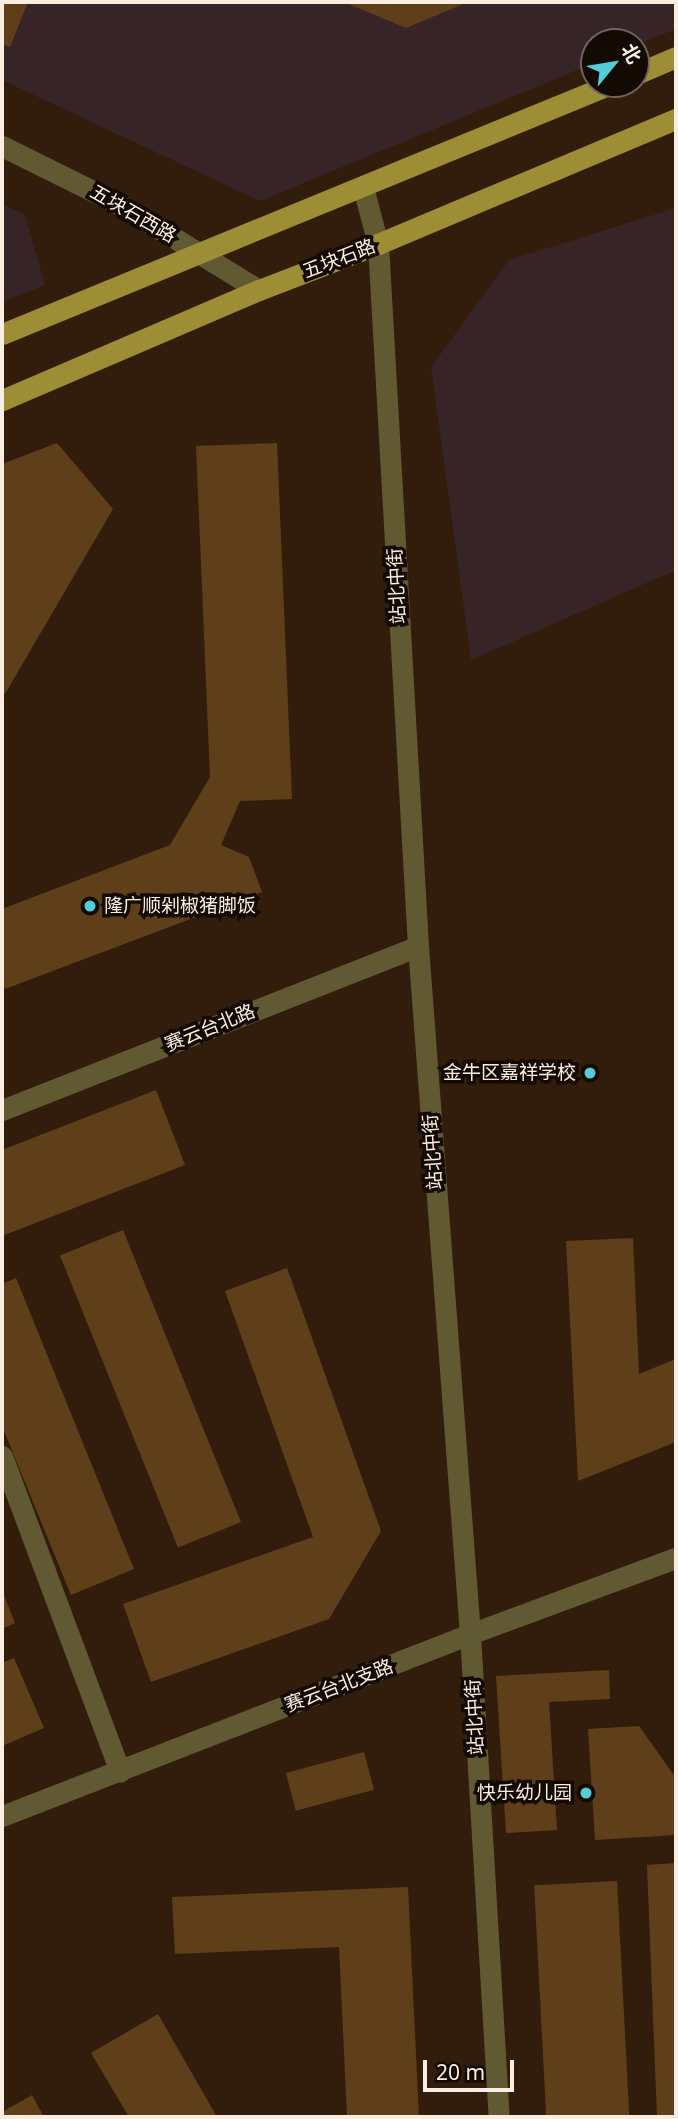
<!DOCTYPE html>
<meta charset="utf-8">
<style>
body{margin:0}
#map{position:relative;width:678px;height:2119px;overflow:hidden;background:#321d0c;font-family:"Noto Sans","Noto Sans SC",sans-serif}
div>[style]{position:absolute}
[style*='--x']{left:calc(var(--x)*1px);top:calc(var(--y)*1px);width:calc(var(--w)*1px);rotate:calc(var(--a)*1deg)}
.commercial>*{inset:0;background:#372426}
.building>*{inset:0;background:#5e3f1a;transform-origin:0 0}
.minor>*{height:21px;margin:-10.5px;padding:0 10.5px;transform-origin:10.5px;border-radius:10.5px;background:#605932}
.major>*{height:21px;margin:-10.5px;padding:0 10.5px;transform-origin:10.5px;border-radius:10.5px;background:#9d8e36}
.dots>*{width:19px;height:19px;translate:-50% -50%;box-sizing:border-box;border:4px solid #130a04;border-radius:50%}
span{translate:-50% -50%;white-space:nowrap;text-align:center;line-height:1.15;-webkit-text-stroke:7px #130a04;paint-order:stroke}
.street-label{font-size:19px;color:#fbede2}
.poi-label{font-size:19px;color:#fbede2}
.left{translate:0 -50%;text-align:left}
.right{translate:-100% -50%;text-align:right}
.frame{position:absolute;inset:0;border:4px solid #fbede2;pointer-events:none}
.north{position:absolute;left:580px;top:28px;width:70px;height:70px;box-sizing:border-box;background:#130a04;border:2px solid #70655d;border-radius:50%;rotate:60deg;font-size:19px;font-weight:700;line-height:28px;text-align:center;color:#fbede2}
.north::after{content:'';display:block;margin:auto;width:24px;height:32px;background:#52ccd6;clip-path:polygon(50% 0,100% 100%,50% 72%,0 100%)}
.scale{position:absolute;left:423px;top:2060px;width:91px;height:32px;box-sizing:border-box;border:4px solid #fbede2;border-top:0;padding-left:9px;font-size:21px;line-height:24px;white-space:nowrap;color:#fbede2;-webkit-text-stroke:5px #130a04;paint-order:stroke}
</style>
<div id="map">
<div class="commercial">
<div style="clip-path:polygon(2px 2px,676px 2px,676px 29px,636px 45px,636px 42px,594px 42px,594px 63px,260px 201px,2px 80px)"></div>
<div style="clip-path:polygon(2px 204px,25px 215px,45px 285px,2px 302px)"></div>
<div style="clip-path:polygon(676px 208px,676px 570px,471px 660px,431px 367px,509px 260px)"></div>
</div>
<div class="building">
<div style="clip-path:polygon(2px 2px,28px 2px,10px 47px,2px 44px)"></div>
<div style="clip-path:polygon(344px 2px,468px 2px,406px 28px)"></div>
<div style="clip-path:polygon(57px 443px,113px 509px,5px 694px,2px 692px,2px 464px)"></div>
<div style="clip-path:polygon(277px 443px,292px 799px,240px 801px,221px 845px,249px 857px,262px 892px,5px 989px,2px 981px,2px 909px,170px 845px,210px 777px,196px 446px)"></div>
<div style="clip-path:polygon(156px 1090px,185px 1165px,2px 1236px,2px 1150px)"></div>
<div style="left:123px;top:1230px;width:315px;height:68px;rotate:68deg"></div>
<div style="clip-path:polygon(633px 1238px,639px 1374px,676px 1359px,676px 1442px,578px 1481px,566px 1241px)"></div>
<div style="clip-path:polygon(287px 1268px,381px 1531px,329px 1619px,151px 1682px,123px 1604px,313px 1537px,225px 1291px)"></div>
<div style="clip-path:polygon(16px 1278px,134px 1569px,71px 1595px,2px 1426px,2px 1284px)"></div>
<div style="clip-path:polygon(2px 1590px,15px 1623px,2px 1629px)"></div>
<div style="clip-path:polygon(14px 1658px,44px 1728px,2px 1746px,2px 1663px)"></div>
<div style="clip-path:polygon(609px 1670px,610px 1699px,549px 1702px,557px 1830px,506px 1833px,496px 1676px)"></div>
<div style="clip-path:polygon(639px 1726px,676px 1778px,676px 1835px,595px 1840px,588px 1729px)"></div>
<div style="left:364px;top:1752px;width:39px;height:81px;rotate:75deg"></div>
<div style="clip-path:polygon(676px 1863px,676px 2117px,657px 2117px,647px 1865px)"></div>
<div style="left:617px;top:1881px;width:236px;height:83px;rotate:87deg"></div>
<div style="clip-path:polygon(408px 1887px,419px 2117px,347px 2117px,339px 1947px,175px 1954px,172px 1897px)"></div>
<div style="clip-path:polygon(158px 2014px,217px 2117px,129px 2117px,91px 2053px)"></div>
<div style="clip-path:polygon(32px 2095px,44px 2117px,2px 2117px,2px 2112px)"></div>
</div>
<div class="minor">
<div style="--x:2;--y:146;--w:131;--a:26.4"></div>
<div style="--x:119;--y:204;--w:164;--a:31.6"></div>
<div style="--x:363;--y:187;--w:59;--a:75.3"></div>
<div style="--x:378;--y:244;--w:703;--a:86.74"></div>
<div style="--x:418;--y:946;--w:690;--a:85.68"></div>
<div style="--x:470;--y:1634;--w:484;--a:86.6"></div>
<div style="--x:2;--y:1110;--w:447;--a:-21.5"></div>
<div style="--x:2;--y:1456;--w:337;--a:69.5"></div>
<div style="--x:2;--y:1816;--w:502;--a:-21.25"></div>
<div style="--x:470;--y:1634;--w:220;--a:-20.3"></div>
</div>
<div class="major">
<div style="--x:636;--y:74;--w:43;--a:-23"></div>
<div style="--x:2;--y:334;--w:658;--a:-22.32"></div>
<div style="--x:2;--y:400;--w:280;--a:-23.2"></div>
<div style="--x:259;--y:290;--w:128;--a:-21.1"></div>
<div style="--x:378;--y:244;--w:323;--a:-22.8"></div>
</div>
<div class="dots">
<div style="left:90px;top:906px;background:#52ccd6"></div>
<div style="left:590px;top:1073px;background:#52ccd6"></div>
<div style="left:586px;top:1793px;background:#52ccd6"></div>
</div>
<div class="street-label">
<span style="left:133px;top:214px;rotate:30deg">五块石西路</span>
<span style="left:339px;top:259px;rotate:-21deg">五块石路</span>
<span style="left:397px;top:586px;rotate:-93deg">站北中街</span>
<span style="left:210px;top:1028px;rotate:-22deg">赛云台北路</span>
<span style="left:433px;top:1152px;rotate:-94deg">站北中街</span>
<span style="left:339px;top:1686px;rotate:-21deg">赛云台北支路</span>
<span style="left:475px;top:1717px;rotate:-93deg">站北中街</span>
</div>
<div class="poi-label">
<span class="left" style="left:104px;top:906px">隆广顺剁椒猪脚饭</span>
<span class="right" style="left:576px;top:1073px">金牛区嘉祥学校</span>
<span class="right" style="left:572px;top:1793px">快乐幼儿园</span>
</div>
<div class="frame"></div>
<div class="north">北</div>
<div class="scale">20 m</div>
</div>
